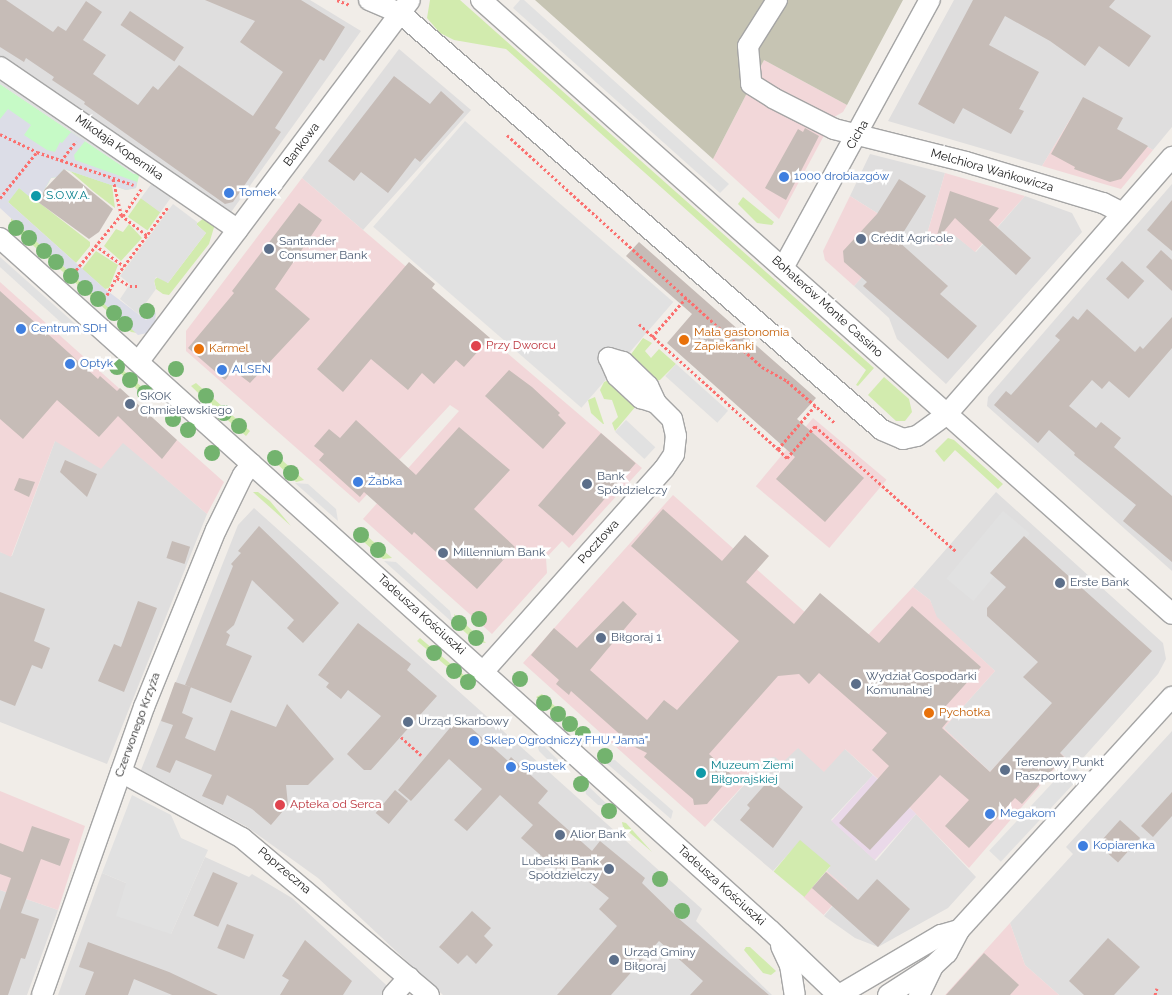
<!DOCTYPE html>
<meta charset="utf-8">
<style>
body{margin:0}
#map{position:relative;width:1172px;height:995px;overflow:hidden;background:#f1ede8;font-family:Raleway,sans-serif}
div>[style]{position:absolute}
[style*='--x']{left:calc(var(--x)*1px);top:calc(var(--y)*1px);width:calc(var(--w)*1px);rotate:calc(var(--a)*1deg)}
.residential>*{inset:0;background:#dfdede}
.commercial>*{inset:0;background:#f2d7d9;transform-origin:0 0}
.industrial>*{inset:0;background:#ead9e9;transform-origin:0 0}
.construction>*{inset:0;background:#c6c4b3}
.grass>*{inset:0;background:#d2ebae;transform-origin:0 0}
.park>*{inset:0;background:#c6fac6}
.parking>*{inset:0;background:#e1e1e1;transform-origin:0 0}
.plaza>*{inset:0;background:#dcdde7}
.building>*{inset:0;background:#c6bcb7;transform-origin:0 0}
.path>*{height:3px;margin-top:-1.5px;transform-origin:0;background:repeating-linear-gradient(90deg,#fb706f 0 2.5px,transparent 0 5px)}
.roads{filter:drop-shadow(1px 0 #a5a5a5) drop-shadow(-1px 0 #a5a5a5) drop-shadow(0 1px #a5a5a5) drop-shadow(0 -1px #a5a5a5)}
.minor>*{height:20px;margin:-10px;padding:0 10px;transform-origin:10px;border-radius:10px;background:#fff}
.trees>*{width:16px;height:16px;margin:-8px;border-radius:50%;background:#73b36e}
.dots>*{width:14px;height:14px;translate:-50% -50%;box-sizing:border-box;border:2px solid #fff;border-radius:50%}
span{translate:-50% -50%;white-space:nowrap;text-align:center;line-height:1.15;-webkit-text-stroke:5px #fff;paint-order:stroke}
.street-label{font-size:12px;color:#212121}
.shop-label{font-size:12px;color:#366cbe}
.left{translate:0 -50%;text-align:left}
.culture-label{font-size:12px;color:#0d838f}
.service-label{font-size:12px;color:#4e5e75}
.right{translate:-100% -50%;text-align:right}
.food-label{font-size:12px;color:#c56008}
.health-label{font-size:12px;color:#be3a42}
</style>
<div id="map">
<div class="residential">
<div style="clip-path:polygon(0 0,310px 0,361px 31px,229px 215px,0 61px)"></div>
<div style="clip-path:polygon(954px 0,1172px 0,1172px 127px,1153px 150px,1077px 108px,1042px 166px,888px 121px)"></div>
<div style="clip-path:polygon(399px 49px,471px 110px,363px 230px,302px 178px)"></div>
<div style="clip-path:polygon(870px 154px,945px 173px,925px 241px,953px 234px,976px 252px,1025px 196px,1072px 213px,1082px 232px,946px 384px,897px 339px,889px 318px,854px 286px,904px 230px,850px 196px)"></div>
<div style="clip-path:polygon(1172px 184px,1172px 571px,987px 406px,988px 397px)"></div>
<div style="clip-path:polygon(55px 441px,123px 442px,207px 514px,107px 764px,0 722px,0 552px,12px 556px)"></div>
<div style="clip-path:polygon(996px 492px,1163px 643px,1166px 659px,1158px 674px,1075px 767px,1031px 727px,990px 772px,944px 728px,995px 671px,936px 617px,930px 600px,913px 587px)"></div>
<div style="clip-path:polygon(254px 508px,702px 909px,696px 921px,772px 995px,443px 995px,318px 878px,247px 827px,141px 770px,238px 525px)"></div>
<div style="clip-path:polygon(1172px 731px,1172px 995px,1059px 995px,1025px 965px,1010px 923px,1073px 854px,1066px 847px)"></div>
<div style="clip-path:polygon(798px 748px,845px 749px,873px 775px,831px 820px,876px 861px,916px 814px,976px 877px,948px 908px,878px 947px,855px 938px,824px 916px,847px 889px,827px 871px,830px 867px,800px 841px,773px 871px,713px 820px,768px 758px)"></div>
<div style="clip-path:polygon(205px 857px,249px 877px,252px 874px,292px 898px,397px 995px,58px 995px,102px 873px,126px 883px,171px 934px)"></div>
<div style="clip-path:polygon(0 890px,58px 910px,27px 995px,0 995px)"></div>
</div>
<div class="commercial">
<div style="clip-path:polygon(764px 60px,847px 105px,843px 112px,834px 117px,779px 219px,713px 159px)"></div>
<div style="clip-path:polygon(1077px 108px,1153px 150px,1121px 189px,1042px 166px)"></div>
<div style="clip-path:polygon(945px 173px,1025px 196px,975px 252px,953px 234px,941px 246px,925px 241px)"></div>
<div style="clip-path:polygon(302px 178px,642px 468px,569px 548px,562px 541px,546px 558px,547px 573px,492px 634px,363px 519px,459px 411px,450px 405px,359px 503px,186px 351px,186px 331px)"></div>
<div style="clip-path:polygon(850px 196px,904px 230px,854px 286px,825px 260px,823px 251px)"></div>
<div style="clip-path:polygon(0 282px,224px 482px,207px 514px,123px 443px,101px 469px,55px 441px,11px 557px,0 552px)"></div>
<div style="left:813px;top:418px;width:96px;height:89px;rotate:40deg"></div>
<div style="clip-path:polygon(673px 495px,851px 653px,913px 587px,930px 600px,937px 617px,995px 671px,944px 728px,990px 772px,1031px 727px,1065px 757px,969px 868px,909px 807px,845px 749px,824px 772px,798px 748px,782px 763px,775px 757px,768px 758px,705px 827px,523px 663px)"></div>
<div style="clip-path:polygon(0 791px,85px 826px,58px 910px,0 890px)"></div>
<div style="left:827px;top:871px;width:27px;height:35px;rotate:42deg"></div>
<div style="clip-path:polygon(1010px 923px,1025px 965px,1059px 995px,945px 995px)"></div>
</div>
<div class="industrial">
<div style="left:873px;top:775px;width:58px;height:62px;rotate:42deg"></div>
</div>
<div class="construction">
<div style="clip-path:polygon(535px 0,903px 0,847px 105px,764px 60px,713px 159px)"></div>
</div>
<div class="grass">
<div style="clip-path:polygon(430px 0,460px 0,874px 368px,858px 386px,856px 385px,866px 370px,506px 49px,454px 40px,440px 33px,427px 18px)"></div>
<div style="clip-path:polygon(70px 171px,112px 185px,115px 208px,93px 191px)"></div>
<div style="clip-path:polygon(19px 187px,90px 242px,90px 246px,76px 263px,8px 202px)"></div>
<div style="clip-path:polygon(743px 197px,774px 222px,772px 225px,757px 223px,738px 204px)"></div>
<div style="left:141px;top:198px;width:24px;height:23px;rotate:35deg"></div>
<div style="clip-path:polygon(11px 218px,138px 333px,131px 332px,11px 226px)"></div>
<div style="clip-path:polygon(204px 218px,215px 224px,209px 244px,169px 295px,163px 294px,156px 289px,154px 280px,159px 276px,168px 283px,206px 233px,196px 224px)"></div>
<div style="clip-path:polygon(129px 224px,142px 238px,121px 261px,104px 246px,116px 229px,123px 232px)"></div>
<div style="clip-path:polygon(96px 251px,118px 265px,109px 288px,105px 289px,82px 269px)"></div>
<div style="clip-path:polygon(643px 338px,652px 343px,645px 351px,651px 358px,659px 349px,676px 364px,660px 380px,654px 381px,629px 357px)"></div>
<div style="clip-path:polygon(113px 361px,154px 398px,150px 402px,112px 365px)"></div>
<div style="clip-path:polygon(884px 377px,909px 399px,912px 412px,905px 421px,896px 421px,868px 395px)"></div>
<div style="clip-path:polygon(611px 379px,636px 406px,615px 431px,612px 423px,618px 417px,612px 400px,604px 399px,600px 390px,604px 382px)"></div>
<div style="clip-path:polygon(196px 383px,250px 431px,246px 436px,216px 410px,191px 386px)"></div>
<div style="clip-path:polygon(595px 397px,604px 424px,603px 424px,591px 413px,588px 400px)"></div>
<div style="clip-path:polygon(948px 438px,954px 440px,1003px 484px,998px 489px,955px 450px,944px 462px,935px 451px)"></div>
<div style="clip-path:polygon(272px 451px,304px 480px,296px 482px,268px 455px)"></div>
<div style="clip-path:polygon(253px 492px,258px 492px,270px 501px,291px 526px)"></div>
<div style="clip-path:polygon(355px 529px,359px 529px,392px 558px,383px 559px,355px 534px)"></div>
<div style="clip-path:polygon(454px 614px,486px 643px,476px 642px,456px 624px)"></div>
<div style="clip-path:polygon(420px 638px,471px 681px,473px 689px,417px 641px)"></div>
<div style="clip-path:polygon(542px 694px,591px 740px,586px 742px,536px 697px)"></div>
<div style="clip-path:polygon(622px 822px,626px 823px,652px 852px,623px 827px)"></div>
<div style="left:800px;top:840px;width:40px;height:41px;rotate:40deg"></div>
<div style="clip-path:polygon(746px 947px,750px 947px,776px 971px,771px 975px,763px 973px,744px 950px)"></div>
</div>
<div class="park">
<div style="clip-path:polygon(0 84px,134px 174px,140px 172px,136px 188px,126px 190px,64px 169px,57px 177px,51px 178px,37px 203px,19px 188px,8px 202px,0 195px)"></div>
</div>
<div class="parking">
<div style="clip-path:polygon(520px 0,524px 0,729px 184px,720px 193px,513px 8px)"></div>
<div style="clip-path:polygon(0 73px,140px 172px,134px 174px,0 84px)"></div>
<div style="left:465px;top:121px;width:276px;height:140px;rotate:41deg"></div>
<div style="left:152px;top:183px;width:24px;height:19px;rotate:36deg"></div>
<div style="clip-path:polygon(173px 204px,197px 222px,197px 225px,206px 233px,168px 283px,156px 277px,154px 282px,156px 289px,138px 314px,120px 299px,130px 284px,120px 276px)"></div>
<div style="clip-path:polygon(0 257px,81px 329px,66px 327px,0 267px)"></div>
<div style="left:676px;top:364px;width:70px;height:16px;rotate:42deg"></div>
<div style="left:626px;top:420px;width:40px;height:16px;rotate:43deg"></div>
<div style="clip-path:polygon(295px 483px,308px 484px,336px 509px,338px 521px)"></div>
<div style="left:1003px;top:511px;width:35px;height:88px;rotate:40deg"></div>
<div style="clip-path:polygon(384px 561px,396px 562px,450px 611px,453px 623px)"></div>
<div style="clip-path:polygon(536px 741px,539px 741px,562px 764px,551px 763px,539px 751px)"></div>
<div style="clip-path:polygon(615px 760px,673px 811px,671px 819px,604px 761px)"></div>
<div style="left:1071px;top:763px;width:16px;height:120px;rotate:43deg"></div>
<div style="clip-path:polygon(584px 784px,586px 784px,609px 806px,598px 805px,586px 794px)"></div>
<div style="clip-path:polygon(132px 795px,171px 815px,181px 838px,208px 850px,171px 934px,116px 916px,126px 883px,102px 873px)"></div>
</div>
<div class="plaza">
<div style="clip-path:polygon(8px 109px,31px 125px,24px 135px,47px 150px,55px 152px,60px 142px,62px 143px,71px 132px,85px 141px,74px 155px,75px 160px,137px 182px,136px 188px,126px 190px,64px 169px,57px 177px,51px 178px,37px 203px,19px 188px,8px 202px,105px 289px,146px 320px,156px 312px,155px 324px,147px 333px,138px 335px,0 208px,0 119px)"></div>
</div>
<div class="building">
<div style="clip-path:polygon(0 0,6px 0,53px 32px,58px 26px,66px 31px,86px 1px,102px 12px,83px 40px,106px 55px,93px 74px,138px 105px,153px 86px,158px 90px,179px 65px,253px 116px,283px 72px,240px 42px,255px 21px,205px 0,301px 0,345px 27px,324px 61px,320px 59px,275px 128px,281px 132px,259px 164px,233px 202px,225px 204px,84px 104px,85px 102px,52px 80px,54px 77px,26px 58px,24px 62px,0 47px)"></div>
<div style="clip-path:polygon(973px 0,1115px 0,1109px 7px,1151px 36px,1129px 67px,1099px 46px,1085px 66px,1050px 41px,1005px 16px,989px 45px,1039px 72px,1019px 109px,1024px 111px,1011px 134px,963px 108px,954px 124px,918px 104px)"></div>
<div style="left:130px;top:11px;width:65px;height:17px;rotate:34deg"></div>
<div style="clip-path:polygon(394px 76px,430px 104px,441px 91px,464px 112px,420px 162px,415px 158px,388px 193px,361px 172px,354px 181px,328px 161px)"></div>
<div style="clip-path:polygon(1083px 97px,1123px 118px,1117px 129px,1148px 146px,1121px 179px,1110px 182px,1074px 169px,1075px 167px,1051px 154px)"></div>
<div style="clip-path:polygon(805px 128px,819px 136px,786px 200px,765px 188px,798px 129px,803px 132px)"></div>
<div style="clip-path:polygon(64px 169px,113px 209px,99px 232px,89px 239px,38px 202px,45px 189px)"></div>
<div style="clip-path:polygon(899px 179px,926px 196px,898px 241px,948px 286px,940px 294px,977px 326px,948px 359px,863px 286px,867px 282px,844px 262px,843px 251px,877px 214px)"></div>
<div style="clip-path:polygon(950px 191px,999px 208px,989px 220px,1031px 258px,1016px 275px,955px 218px,935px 242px)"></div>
<div style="clip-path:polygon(1172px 200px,1172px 251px,1147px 230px)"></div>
<div style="clip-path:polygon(299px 203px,322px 220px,275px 289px,310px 319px,250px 383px,233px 370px,225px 380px,188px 348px,234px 293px,232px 291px)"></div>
<div style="clip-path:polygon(639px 242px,816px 398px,797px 419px,864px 478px,825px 522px,776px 479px,795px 457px,667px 343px,692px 314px,626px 256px)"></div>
<div style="clip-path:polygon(1161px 250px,1172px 260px,1172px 291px,1146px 267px)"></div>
<div style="left:1122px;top:261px;width:30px;height:24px;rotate:42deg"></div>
<div style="clip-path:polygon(409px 262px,435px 284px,432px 288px,490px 338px,464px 367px,456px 360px,434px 384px,422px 373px,408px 390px,371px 359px,343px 392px,317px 369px)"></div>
<div style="clip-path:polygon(0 291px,98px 379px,100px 376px,117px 391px,120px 388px,177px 440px,162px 459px,118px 416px,99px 437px,57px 400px,23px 439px,0 419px)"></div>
<div style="clip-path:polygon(1087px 309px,1135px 352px,1140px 346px,1143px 349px,1172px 317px,1172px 348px,1129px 398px,1109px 381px,1102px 389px,1092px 380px,1069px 406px,1096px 428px,1101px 422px,1121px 438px,1114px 447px,1172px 496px,1172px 562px,1123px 521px,1136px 505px,1074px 455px,1075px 453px,1049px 430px,1038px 443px,994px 405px,1006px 391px,1011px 395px,1060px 340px,1055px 336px,1073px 316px,1078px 320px)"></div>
<div style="clip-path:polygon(509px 370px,532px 387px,560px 413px,558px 415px,566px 423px,543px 449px,485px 396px)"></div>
<div style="clip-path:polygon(356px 420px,416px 475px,459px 427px,510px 470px,474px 509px,515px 547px,477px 589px,414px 532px,412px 535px,364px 492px,360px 497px,319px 460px,324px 454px,314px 446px,329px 429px,340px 438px)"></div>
<div style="left:601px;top:433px;width:46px;height:96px;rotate:41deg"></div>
<div style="clip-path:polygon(65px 460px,97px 474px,87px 497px,60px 472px)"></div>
<div style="clip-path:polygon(19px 478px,35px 482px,29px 497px,14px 490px)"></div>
<div style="clip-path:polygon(663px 509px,722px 561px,745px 535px,769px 556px,746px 582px,794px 624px,820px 593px,879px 643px,912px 606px,981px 667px,944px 708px,952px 716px,942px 728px,990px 772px,1052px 703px,1023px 677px,1038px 662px,987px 616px,987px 608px,1006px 587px,990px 573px,1024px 536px,1152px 651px,1060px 753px,1064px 757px,1022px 804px,1015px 798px,969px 848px,945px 826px,969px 800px,940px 775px,870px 850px,839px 823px,889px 766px,872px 750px,887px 733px,819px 673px,809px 684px,799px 674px,778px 676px,709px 754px,732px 775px,707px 804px,694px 805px,693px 799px,644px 757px,647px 753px,633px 746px,571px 691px,569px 695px,556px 684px,559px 680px,531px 655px,554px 628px,577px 648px,623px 601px,637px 614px,590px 670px,647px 720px,664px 700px,677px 710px,739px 641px,631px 546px)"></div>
<div style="clip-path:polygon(259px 526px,339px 603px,303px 643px,287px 628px,294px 620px,252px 580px,234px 625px,226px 632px,230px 635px,226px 645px,252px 656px,231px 703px,185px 685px,233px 566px,231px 564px,241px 553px,238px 551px)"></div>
<div style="left:172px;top:541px;width:19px;height:18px;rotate:18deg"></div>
<div style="clip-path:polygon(0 592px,45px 609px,34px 641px,50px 648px,42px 669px,32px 665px,15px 706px,0 700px)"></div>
<div style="clip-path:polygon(138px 601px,157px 608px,124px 692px,98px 681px,114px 644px,121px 647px)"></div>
<div style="clip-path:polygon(358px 623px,411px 664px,407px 670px,437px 696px,371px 770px,364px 770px,347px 754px,381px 716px,348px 690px,341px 699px,326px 687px,329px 683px,318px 675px)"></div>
<div style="clip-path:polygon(175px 682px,191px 687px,182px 713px,193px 718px,185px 738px,215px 751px,231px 710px,276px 727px,287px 704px,334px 759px,308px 785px,286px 785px,288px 805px,271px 825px,252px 809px,227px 795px,223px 805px,202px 796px,212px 775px,176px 760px,170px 773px,156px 767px,173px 725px,161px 721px)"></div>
<div style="clip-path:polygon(459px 717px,508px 761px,511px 757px,548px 791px,538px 803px,592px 851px,600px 841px,645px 878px,642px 883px,678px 918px,769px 995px,690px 995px,703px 981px,659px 941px,611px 995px,557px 995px,617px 926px,599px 909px,609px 898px,568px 865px,561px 873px,521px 838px,533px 825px,500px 795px,467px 831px,454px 820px,482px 789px,449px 759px,411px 801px,398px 790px)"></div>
<div style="clip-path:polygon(770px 779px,803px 807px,773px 848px,740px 820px,750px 808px,747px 805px)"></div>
<div style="left:395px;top:790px;width:17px;height:30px;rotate:40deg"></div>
<div style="clip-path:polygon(1172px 792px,1172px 816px,1153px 837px,1141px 826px)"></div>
<div style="left:1120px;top:820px;width:27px;height:33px;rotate:42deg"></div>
<div style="clip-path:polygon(32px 826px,70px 839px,60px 866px,41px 859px,21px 913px,39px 919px,25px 959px,21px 958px,8px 995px,0 995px,0 910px,11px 878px,0 874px,0 843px,23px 852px)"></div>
<div style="left:213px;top:872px;width:27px;height:48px;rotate:24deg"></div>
<div style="clip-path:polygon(826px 872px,858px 900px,877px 879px,910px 909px,878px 947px,812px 888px)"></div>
<div style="clip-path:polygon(472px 911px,491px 928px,484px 936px,493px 945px,476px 964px,467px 955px,458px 964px,439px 947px)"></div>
<div style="left:227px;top:924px;width:29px;height:26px;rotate:22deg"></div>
<div style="clip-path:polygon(1108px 938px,1140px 967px,1114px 995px,1084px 995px,1069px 981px)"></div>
<div style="clip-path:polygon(305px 940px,352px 981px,343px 995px,280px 995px,289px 980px,282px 976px)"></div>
<div style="clip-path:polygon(88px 942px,169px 972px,218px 995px,172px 995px,134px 979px,128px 995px,85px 995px,94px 972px,79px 967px)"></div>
<div style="clip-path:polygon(984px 953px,1019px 985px,1010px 995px,946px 995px)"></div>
</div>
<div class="path">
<div style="--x:337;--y:0;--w:14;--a:21"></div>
<div style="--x:0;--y:134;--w:41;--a:25.9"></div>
<div style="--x:37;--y:152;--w:102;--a:18.8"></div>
<div style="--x:507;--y:135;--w:345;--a:42.3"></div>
<div style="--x:762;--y:367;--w:29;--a:29"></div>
<div style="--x:787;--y:381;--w:64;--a:41.2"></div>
<div style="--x:61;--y:161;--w:25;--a:-53"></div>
<div style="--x:113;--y:179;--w:37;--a:77"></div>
<div style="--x:0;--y:198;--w:59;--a:-51.2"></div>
<div style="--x:123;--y:216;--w:34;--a:-56"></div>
<div style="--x:95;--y:245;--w:36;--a:36"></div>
<div style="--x:76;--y:270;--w:71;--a:-50.7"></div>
<div style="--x:121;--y:215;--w:33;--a:38"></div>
<div style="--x:117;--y:278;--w:15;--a:32"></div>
<div style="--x:130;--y:286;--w:9;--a:0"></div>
<div style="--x:107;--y:295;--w:24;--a:-62"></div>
<div style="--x:118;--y:274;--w:84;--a:-53.3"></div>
<div style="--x:639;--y:324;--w:187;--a:42"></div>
<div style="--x:778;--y:449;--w:57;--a:-49.3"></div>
<div style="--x:652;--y:337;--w:52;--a:-48.9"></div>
<div style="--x:778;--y:449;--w:13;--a:45"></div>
<div style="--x:787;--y:458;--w:43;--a:-48.8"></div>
<div style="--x:815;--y:426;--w:188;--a:41.6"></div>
<div style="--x:401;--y:737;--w:27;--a:42"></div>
<div style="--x:1155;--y:995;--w:7;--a:-74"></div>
</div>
<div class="roads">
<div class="minor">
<div style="--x:369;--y:0;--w:34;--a:23"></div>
<div style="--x:400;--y:13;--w:637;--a:40.86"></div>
<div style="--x:882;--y:430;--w:23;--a:23"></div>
<div style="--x:903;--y:439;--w:14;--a:-12"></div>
<div style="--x:917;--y:436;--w:37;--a:-36"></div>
<div style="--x:947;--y:414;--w:342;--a:-48.8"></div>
<div style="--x:481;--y:0;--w:924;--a:41.62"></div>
<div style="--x:777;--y:0;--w:54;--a:122.2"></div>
<div style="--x:748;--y:46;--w:38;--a:85"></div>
<div style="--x:751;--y:84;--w:26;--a:32"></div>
<div style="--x:773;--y:98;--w:68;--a:26.9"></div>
<div style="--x:834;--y:129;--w:136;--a:14"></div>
<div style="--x:966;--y:162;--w:143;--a:16.7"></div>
<div style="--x:1103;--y:203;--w:22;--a:27"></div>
<div style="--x:0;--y:67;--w:288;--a:34.4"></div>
<div style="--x:0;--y:238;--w:1035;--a:41.95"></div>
<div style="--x:770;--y:930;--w:94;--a:43.7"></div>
<div style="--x:783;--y:268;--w:306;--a:-61.3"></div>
<div style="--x:139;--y:361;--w:451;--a:-53.1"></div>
<div style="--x:483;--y:672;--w:272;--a:-48.3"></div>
<div style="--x:664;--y:469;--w:18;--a:-56"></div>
<div style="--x:674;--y:454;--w:18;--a:-84"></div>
<div style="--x:676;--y:436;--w:17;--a:-103"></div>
<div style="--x:672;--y:419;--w:23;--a:-135"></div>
<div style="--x:656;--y:403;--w:19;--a:-115"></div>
<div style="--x:648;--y:386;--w:35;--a:-136"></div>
<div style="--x:623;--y:362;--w:15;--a:-164"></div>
<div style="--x:609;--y:358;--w:20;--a:66"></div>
<div style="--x:617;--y:376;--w:33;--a:43"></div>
<div style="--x:641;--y:398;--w:16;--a:18"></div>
<div style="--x:121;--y:772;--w:138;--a:28.6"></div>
<div style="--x:242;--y:838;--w:244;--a:40"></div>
<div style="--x:781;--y:946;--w:21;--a:65"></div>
<div style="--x:790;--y:965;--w:30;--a:81"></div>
<div style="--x:42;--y:995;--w:306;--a:-70.5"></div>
<div style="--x:144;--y:707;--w:191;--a:-67.9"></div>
<div style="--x:216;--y:530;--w:61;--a:-63.9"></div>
<div style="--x:243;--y:475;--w:14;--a:-51"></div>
<div style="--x:393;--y:995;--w:24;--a:-48"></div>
<div style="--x:839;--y:995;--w:118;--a:-30.5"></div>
<div style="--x:941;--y:935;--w:19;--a:-16"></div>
<div style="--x:888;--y:995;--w:54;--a:-32.8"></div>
<div style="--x:933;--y:966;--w:19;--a:-43"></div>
<div style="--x:947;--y:953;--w:26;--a:-62"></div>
<div style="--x:959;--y:930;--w:316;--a:-47.6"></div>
<div style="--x:919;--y:995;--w:32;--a:-64"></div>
</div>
</div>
<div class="trees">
<div style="left:16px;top:228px"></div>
<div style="left:29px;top:238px"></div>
<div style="left:44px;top:251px"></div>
<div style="left:56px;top:262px"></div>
<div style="left:71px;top:276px"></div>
<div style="left:85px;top:288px"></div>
<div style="left:98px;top:299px"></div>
<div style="left:147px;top:311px"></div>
<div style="left:114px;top:313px"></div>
<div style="left:125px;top:324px"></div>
<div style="left:117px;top:367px"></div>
<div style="left:176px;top:369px"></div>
<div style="left:130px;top:380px"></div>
<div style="left:145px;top:393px"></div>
<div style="left:206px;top:396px"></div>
<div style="left:224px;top:413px"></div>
<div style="left:173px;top:419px"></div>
<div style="left:239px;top:426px"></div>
<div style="left:188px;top:430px"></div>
<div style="left:212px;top:453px"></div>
<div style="left:275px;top:458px"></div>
<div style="left:291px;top:473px"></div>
<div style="left:361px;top:535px"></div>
<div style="left:378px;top:550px"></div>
<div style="left:479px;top:619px"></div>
<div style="left:459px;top:623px"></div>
<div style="left:476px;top:638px"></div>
<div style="left:434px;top:653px"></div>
<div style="left:454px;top:671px"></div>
<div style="left:520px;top:679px"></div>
<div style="left:468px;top:682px"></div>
<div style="left:544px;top:703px"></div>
<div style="left:558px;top:714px"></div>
<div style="left:570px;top:724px"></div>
<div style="left:583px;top:734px"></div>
<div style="left:605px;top:756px"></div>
<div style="left:581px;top:784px"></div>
<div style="left:609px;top:811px"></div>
<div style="left:660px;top:879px"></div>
<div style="left:682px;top:911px"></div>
</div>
<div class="dots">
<div style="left:784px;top:177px;background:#3f7fe0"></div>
<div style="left:229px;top:193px;background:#3f7fe0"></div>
<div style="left:36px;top:196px;background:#0f9aa8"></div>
<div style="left:861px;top:239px;background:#5c6f8a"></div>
<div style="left:269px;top:249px;background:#5c6f8a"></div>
<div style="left:21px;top:329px;background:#3f7fe0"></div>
<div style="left:684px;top:340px;background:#e8710a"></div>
<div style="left:476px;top:346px;background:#e0444e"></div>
<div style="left:199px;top:349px;background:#e8710a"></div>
<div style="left:70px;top:364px;background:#3f7fe0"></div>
<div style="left:222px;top:370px;background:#3f7fe0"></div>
<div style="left:130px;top:404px;background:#5c6f8a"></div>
<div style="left:358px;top:482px;background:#3f7fe0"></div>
<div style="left:587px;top:484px;background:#5c6f8a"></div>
<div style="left:443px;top:553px;background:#5c6f8a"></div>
<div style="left:1060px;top:583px;background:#5c6f8a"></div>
<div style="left:601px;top:638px;background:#5c6f8a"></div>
<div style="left:856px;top:684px;background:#5c6f8a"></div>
<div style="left:929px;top:713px;background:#e8710a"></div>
<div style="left:408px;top:722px;background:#5c6f8a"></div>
<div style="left:474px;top:741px;background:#3f7fe0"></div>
<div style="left:511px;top:767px;background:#3f7fe0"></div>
<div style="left:1005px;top:770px;background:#5c6f8a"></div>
<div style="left:701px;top:773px;background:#0f9aa8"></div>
<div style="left:280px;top:805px;background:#e0444e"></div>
<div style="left:990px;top:814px;background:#3f7fe0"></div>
<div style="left:560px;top:835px;background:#5c6f8a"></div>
<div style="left:1083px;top:846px;background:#3f7fe0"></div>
<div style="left:609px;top:869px;background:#5c6f8a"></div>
<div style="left:614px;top:960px;background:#5c6f8a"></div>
</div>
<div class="street-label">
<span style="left:858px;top:135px;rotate:-60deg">Cicha</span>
<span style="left:302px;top:145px;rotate:-53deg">Bankowa</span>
<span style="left:119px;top:148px;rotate:35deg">Mikołaja Kopernika</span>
<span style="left:992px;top:171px;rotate:16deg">Melchiora Wańkowicza</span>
<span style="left:827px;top:307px;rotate:42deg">Bohaterów Monte Cassino</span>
<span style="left:599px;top:542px;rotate:-48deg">Pocztowa</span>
<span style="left:421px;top:615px;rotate:42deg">Tadeusza Kościuszki</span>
<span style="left:138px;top:725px;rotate:-70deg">Czerwonego Krzyża</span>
<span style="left:284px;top:871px;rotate:40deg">Poprzeczna</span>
<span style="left:721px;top:886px;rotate:42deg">Tadeusza Kościuszki</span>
</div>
<div class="shop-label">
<span class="left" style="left:794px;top:177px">1000 drobiazgów</span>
<span class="left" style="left:239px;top:193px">Tomek</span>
<span class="left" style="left:31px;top:329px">Centrum SDH</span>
<span class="left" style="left:80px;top:364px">Optyk</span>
<span class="left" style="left:232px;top:370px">ALSEN</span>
<span class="left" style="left:368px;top:482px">Żabka</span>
<span class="left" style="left:484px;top:741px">Sklep Ogrodniczy FHU "Jama"</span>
<span class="left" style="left:521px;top:767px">Spustek</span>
<span class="left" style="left:1000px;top:814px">Megakom</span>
<span class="left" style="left:1093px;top:846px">Kopiarenka</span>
</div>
<div class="culture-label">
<span class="left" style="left:46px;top:196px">S.O.W.A.</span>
<span class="left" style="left:711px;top:773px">Muzeum Ziemi<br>Biłgorajskiej</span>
</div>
<div class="service-label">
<span class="left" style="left:871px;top:239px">Crédit Agricole</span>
<span class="left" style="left:279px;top:249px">Santander<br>Consumer Bank</span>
<span class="left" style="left:140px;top:404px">SKOK<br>Chmielewskiego</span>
<span class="left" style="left:597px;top:484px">Bank<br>Spółdzielczy</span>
<span class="left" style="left:453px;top:553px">Millennium Bank</span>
<span class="left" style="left:1070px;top:583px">Erste Bank</span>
<span class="left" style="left:611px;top:638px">Biłgoraj 1</span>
<span class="left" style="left:866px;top:684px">Wydział Gospodarki<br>Komunalnej</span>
<span class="left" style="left:418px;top:722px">Urząd Skarbowy</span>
<span class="left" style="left:1015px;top:770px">Terenowy Punkt<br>Paszportowy</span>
<span class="left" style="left:570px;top:835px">Alior Bank</span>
<span class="right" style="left:599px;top:869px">Lubelski Bank<br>Spółdzielczy</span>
<span class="left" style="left:624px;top:960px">Urząd Gminy<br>Biłgoraj</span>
</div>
<div class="food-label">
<span class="left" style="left:694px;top:340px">Mała gastonomia<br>Zapiekanki</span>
<span class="left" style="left:209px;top:349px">Karmel</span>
<span class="left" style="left:939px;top:713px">Pychotka</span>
</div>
<div class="health-label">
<span class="left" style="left:486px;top:346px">Przy Dworcu</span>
<span class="left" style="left:290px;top:805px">Apteka od Serca</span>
</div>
</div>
